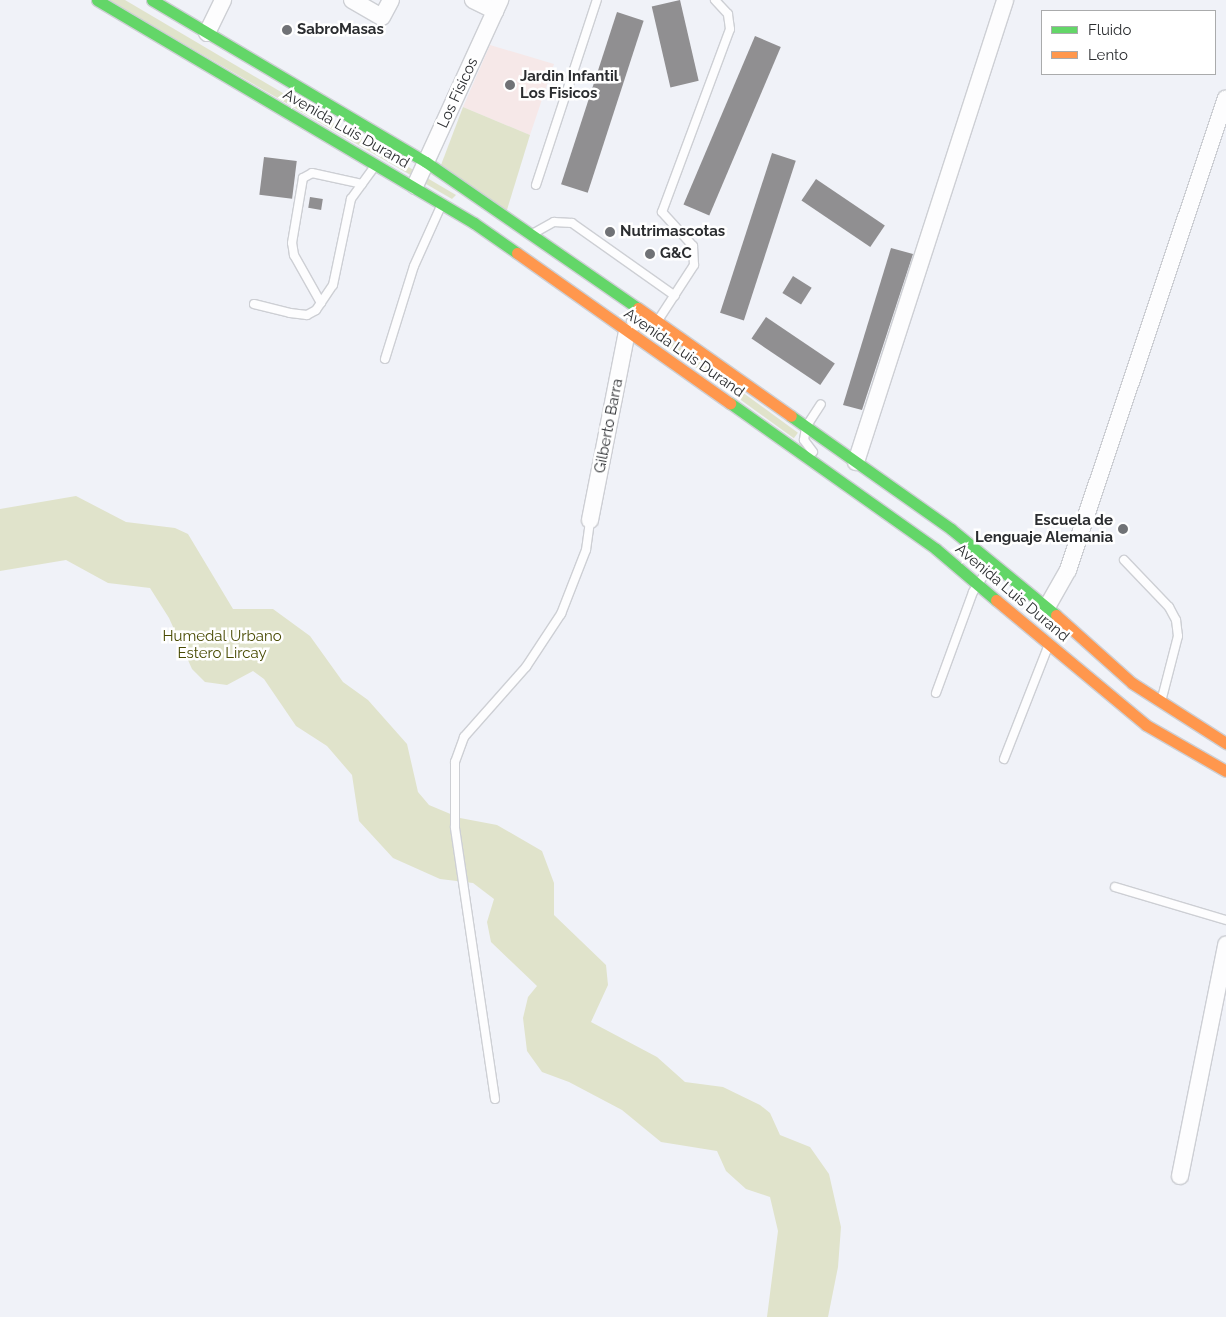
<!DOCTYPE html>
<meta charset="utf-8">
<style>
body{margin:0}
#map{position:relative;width:1226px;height:1317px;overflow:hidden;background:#f0f2f8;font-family:Raleway,sans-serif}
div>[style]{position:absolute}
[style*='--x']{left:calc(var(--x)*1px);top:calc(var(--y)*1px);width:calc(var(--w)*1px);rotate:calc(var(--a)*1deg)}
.education>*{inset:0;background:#f6e8e8}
.green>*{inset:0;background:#e0e3cb;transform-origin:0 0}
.building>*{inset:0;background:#908f91;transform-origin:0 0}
.roads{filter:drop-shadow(1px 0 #cdcfd4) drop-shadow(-1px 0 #cdcfd4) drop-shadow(0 1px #cdcfd4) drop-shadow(0 -1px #cdcfd4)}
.lane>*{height:8px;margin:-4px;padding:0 4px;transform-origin:4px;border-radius:4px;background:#fdfdfe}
.street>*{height:16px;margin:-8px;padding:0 8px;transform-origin:8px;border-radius:8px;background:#fdfdfe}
.fast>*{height:11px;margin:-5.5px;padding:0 5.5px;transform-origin:5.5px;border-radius:5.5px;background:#63d668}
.slow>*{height:11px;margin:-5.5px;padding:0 5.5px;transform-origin:5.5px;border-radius:5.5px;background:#ff974d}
.dots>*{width:14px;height:14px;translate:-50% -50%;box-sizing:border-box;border:2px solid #fff;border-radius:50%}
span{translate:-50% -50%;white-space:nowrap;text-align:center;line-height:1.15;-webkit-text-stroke:5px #fff;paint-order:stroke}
.poi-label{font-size:15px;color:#2b2d30;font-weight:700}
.left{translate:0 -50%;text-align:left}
.right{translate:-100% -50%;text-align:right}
.street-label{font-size:15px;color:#2b2d30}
.park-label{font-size:15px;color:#494b03}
.legend{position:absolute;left:1041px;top:10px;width:175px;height:65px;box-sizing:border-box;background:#fff;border:1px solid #aaabac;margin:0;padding:6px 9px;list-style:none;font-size:15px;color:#2b2d30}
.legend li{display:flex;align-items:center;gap:10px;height:25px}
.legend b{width:25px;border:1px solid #aaabac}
</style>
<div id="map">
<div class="education">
<div style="clip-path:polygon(490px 45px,554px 64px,530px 135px,463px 107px)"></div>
</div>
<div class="green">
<div style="clip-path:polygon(108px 0,125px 0,456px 195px,452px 199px)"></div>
<div style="clip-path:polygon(463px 107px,530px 135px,506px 213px,441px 165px)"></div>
<div style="left:658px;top:331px;width:173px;height:7px;rotate:36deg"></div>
<div style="clip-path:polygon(76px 496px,126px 522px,175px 528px,188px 534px,233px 609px,273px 609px,310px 636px,343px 682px,368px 700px,407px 744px,418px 792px,429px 805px,460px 818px,497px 825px,542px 851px,554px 883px,554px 915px,606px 965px,608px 985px,591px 1022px,657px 1057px,685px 1082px,723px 1087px,760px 1105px,770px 1113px,780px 1135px,810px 1147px,829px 1174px,841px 1227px,838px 1267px,828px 1317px,767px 1317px,778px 1231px,770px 1197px,746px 1189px,726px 1171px,717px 1151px,661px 1142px,622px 1110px,569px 1082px,542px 1072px,527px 1051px,523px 1018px,528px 997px,537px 986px,491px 942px,487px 922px,494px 899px,473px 883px,440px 879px,393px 858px,359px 821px,352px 775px,327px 746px,296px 726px,264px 679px,253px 671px,227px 685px,205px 682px,192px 669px,169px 618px,150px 588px,108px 583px,66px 560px,0 571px,0 509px)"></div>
</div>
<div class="building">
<div style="left:680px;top:0;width:83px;height:29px;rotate:77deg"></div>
<div style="left:617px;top:12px;width:28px;height:181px;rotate:18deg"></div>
<div style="left:755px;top:36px;width:28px;height:183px;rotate:23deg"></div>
<div style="left:772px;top:153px;width:25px;height:168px;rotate:18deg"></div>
<div style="left:264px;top:157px;width:33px;height:38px;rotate:7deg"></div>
<div style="left:816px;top:179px;width:83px;height:26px;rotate:34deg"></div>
<div style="left:310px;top:197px;width:13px;height:11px;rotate:9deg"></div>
<div style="clip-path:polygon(891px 248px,913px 254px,862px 410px,843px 405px)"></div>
<div style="left:793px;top:276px;width:22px;height:20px;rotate:32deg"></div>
<div style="left:766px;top:317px;width:83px;height:26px;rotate:34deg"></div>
</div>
<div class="roads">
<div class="lane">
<div style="--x:536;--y:185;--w:195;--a:-71.8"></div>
<div style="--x:534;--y:233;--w:23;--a:-29"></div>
<div style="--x:554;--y:222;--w:18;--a:3"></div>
<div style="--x:572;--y:223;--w:126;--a:35.3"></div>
<div style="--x:321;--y:303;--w:55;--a:-119.4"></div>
<div style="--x:294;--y:255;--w:12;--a:-99"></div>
<div style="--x:292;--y:243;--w:66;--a:-80.4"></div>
<div style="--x:303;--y:178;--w:10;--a:-29"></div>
<div style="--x:312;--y:173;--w:51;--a:12.4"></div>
<div style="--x:254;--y:304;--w:37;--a:14"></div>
<div style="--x:290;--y:313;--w:17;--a:7"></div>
<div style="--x:307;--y:315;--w:10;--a:-29"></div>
<div style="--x:316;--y:310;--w:30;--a:-56"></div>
<div style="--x:333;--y:285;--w:88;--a:-78.2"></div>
<div style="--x:351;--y:199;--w:39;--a:-54"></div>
<div style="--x:631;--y:321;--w:8;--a:40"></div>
<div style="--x:637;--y:326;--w:20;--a:-11"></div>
<div style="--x:657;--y:322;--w:68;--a:-57"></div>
<div style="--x:694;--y:265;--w:19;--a:-93"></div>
<div style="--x:693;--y:246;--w:46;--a:-132.4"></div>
<div style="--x:662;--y:212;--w:195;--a:-69.6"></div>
<div style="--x:730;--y:29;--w:15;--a:-98"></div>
<div style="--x:728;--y:14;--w:19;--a:-133"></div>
<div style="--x:385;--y:359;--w:97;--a:-72.7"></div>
<div style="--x:414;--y:266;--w:66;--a:-65.8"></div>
<div style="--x:813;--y:452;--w:15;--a:-127"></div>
<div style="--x:804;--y:440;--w:13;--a:-81"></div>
<div style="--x:806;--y:427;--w:27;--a:-57"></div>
<div style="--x:1124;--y:560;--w:65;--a:46.2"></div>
<div style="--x:1169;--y:607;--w:15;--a:62"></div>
<div style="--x:1176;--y:620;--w:16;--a:83"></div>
<div style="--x:1178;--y:636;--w:64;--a:104.5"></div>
<div style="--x:936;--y:693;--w:108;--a:-69.9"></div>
<div style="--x:973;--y:592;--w:35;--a:-57"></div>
<div style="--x:1004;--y:759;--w:120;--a:-68.6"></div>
<div style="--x:1115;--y:887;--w:116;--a:16.6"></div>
<div style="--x:495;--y:1099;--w:275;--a:-98.4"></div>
<div style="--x:455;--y:827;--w:65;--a:-90"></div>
<div style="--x:455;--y:762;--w:27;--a:-70"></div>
<div style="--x:464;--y:737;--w:94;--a:-48.5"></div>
<div style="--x:526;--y:667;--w:64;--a:-56.6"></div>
<div style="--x:561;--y:614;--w:69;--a:-68.7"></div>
<div style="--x:586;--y:550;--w:30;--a:-82"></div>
</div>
<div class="street">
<div style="--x:352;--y:0;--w:34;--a:30"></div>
<div style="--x:382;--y:17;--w:19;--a:-62"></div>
<div style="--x:473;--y:0;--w:25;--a:26"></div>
<div style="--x:207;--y:33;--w:37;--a:-64"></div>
<div style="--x:415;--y:186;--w:205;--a:-65.4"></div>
<div style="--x:856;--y:462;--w:485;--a:-72.1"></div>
<div style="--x:590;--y:520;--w:192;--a:-78.9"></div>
<div style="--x:1047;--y:607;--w:43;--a:-60.4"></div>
<div style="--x:1068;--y:570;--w:497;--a:-71.5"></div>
<div style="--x:1180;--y:1176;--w:236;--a:-78.7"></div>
</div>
<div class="fast">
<div style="--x:97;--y:0;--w:438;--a:30.6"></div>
<div style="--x:474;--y:223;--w:52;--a:34.9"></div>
<div style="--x:152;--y:0;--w:318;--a:30.6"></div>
<div style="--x:426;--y:162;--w:257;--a:34.6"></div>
<div style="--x:730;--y:403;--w:252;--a:35.3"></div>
<div style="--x:936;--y:549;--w:79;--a:40.4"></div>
<div style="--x:791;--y:416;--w:196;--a:35.2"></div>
<div style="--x:951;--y:529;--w:136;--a:39.3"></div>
</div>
<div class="slow">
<div style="--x:517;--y:253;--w:261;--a:35.2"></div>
<div style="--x:638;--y:308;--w:187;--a:35.2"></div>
<div style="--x:996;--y:600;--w:195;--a:39.8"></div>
<div style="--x:1146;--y:725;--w:92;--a:29.9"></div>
<div style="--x:1056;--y:615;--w:102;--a:41.8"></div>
<div style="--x:1132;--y:683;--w:112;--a:32.6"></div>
</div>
</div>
<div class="dots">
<div style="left:287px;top:30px;background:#707276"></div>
<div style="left:510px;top:85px;background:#707276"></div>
<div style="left:610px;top:232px;background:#707276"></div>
<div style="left:650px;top:254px;background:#707276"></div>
<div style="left:1123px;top:529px;background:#707276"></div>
</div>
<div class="poi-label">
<span class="left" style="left:297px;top:30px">SabroMasas</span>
<span class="left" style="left:520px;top:85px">Jardin Infantil<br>Los Fisicos</span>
<span class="left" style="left:620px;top:232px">Nutrimascotas</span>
<span class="left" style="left:660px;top:254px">G&amp;C</span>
<span class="right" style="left:1113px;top:529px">Escuela de<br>Lenguaje Alemania</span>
</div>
<div class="street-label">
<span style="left:458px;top:93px;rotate:-65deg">Los Físicos</span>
<span style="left:346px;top:129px;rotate:30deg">Avenida Luis Durand</span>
<span style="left:684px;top:353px;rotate:35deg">Avenida Luis Durand</span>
<span style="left:609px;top:426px;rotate:-79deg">Gilberto Barra</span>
<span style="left:1012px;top:593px;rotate:40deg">Avenida Luis Durand</span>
</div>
<div class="park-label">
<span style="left:222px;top:645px">Humedal Urbano<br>Estero Lircay</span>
</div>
<ul class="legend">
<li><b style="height:6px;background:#63d668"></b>Fluido</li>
<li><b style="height:6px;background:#ff974d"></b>Lento</li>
</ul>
</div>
